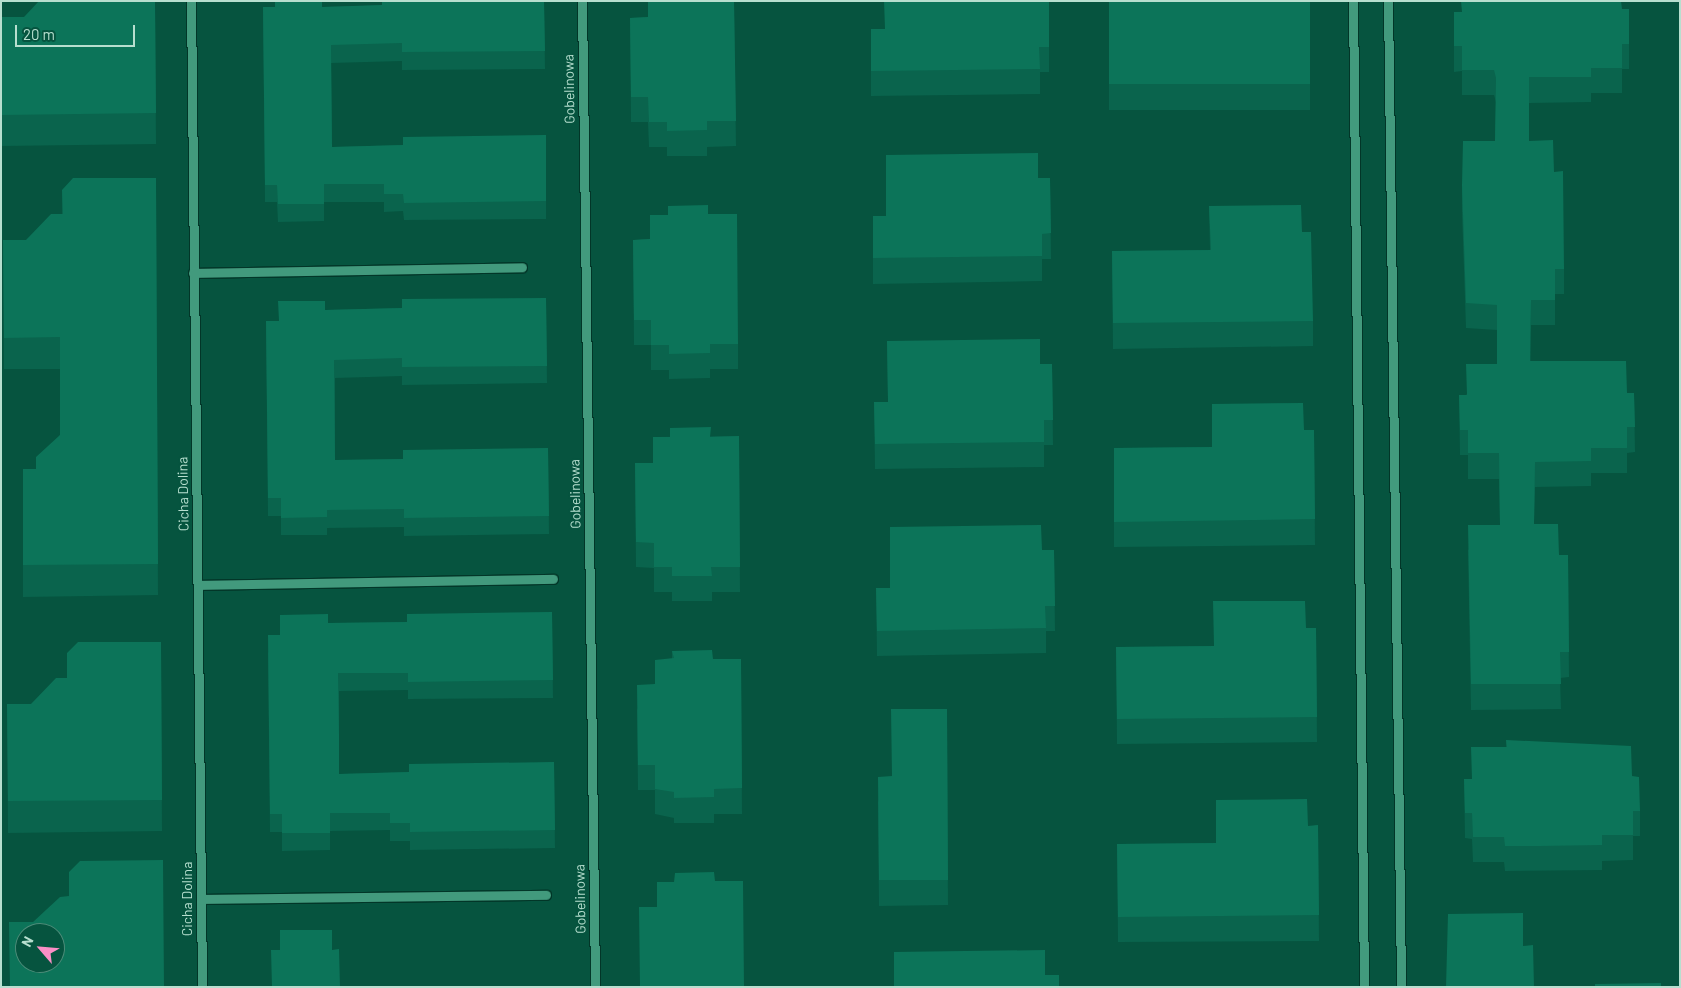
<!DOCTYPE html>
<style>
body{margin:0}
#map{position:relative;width:1681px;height:988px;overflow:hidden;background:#06543f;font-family:Barlow,sans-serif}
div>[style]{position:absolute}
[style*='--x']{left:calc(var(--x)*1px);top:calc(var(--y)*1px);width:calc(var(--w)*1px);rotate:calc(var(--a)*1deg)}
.roads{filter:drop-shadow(1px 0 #023628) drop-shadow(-1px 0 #023628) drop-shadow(0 1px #023628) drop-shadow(0 -1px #023628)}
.minor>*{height:9px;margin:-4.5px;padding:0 4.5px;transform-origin:4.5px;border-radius:4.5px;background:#429a7d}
.wall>*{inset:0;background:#0a644d;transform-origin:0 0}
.shaded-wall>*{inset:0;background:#08513e}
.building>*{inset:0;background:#0c7459;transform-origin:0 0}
span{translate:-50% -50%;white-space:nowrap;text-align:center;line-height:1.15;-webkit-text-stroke:4px #06543f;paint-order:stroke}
.street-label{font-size:14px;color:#b7dfcf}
.frame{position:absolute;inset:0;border:2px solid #b7dfcf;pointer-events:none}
.north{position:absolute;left:15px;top:923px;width:50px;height:50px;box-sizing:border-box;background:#06543f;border:1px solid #4d8c79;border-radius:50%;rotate:297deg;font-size:14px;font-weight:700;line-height:20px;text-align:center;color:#b7dfcf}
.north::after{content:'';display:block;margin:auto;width:18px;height:22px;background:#fa8fc6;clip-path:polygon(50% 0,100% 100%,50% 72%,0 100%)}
.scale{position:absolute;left:15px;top:25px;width:120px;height:22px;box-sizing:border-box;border:2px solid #b7dfcf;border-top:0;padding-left:6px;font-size:15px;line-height:18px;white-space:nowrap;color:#b7dfcf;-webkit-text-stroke:4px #06543f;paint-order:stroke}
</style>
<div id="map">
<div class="roads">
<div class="minor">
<div style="--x:191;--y:1;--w:986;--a:89.36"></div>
<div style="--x:582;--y:1;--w:986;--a:89.24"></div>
<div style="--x:1353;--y:1;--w:986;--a:89.36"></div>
<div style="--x:1388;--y:1;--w:986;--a:89.24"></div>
<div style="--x:193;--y:273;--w:329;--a:-1"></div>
<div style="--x:198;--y:585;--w:355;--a:-1"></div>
<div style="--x:201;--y:899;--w:345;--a:-0.7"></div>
</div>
</div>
<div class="wall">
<div style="clip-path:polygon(155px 1px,156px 144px,2px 146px,1px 73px,24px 17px)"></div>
<div style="clip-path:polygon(544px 1px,545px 69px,402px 70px,402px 61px,331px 63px,332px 147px,403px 145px,546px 135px,546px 219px,404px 220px,403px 211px,384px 212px,384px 202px,324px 202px,324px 221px,278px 222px,277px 202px,265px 202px,263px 7px,322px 7px)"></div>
<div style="clip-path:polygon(734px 1px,736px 146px,707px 147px,707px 156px,667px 156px,667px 147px,649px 147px,648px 122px,631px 122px,630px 18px,648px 17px)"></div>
<div style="clip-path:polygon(1049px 1px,1049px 72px,1040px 72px,1040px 94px,871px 96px,871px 29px,884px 29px)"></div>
<div style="left:1109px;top:1px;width:201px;height:109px"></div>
<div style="clip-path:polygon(1629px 9px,1629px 69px,1622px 69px,1622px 93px,1591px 93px,1591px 102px,1529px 103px,1529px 141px,1554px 172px,1564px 269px,1564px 294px,1555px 294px,1555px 325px,1531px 325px,1531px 361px,1627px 393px,1634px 393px,1635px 452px,1627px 453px,1627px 473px,1591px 473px,1591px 486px,1535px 487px,1534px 524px,1559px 555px,1568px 555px,1569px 677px,1560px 678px,1561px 709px,1471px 710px,1468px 550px,1500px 525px,1499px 479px,1468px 479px,1468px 455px,1460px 455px,1459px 395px,1466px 395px,1497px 364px,1497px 330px,1466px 328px,1462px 211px,1462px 185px,1495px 141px,1496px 102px,1494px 95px,1462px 95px,1462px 71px,1454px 72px,1454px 12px)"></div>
<div style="clip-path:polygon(156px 178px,158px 595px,23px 597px,23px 469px,36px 469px,60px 435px,60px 369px,4px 369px,3px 240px,26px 240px,62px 214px,62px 190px)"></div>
<div style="clip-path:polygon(1038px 178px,1050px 178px,1051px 259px,1042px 259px,1042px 281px,873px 284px,873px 216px,886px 216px)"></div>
<div style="clip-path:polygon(1209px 206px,1302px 232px,1313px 321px,1313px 346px,1113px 349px,1112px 251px,1210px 250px)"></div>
<div style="clip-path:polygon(708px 214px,738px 344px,738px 369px,710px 369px,710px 378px,669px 379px,669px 370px,651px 370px,651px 345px,634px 345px,633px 240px,650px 239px)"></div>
<div style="clip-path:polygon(546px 298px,547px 383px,402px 385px,402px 376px,335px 378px,335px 460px,403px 459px,548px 448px,549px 534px,404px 536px,404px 527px,327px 528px,327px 535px,281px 535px,281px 516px,268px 516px,266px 321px,278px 321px,325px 310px,402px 308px)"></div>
<div style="clip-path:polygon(887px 341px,1040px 364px,1052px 364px,1053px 445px,1044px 445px,1044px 467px,875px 469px,874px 402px,888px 402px)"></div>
<div style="clip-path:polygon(1304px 430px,1314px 430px,1315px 545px,1114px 547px,1114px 448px,1212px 447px)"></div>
<div style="clip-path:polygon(739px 436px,740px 592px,712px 592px,712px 601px,672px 601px,672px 592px,654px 592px,654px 568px,636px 567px,635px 463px,653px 463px,653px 437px)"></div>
<div style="clip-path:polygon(1042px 550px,1054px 550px,1055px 631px,1046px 631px,1046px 653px,877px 656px,876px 588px,890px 588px)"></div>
<div style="clip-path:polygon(552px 612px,553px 698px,408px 699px,408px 690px,339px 691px,339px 774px,409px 772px,554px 762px,555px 848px,410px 850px,410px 841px,390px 841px,390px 830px,330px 831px,330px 850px,282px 851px,282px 832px,270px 832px,268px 653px,280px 635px,328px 623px,407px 622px)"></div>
<div style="clip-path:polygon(1306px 628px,1316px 628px,1317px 742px,1117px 744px,1116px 647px,1214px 646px)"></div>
<div style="clip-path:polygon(161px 642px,162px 831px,8px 833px,7px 704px,31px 704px,67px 678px)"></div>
<div style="clip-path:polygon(672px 651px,713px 659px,741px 659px,742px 814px,714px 814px,714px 823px,674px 823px,674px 818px,655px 814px,655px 790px,638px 790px,637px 710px,672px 659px)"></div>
<div style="clip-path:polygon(947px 709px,948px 905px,879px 906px,878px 802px,892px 776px)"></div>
<div style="clip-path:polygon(1506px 740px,1632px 776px,1640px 811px,1640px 836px,1633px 836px,1633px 860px,1602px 861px,1602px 870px,1505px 871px,1504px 862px,1473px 862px,1472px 839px,1465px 838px,1464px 779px,1472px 779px,1506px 747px)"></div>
<div style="clip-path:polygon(1318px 825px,1319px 941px,1118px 942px,1117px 844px,1216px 843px)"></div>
</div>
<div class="shaded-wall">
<div style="clip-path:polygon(1531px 300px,1531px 325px,1530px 386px,1530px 361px)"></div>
</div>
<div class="building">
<div style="clip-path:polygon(39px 1px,155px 1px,156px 113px,2px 115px,1px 17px,24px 17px)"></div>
<div style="clip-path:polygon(275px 1px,322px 1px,322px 7px,382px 5px,382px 1px,544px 1px,545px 51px,402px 52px,402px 43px,331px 45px,332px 147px,403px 145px,403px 137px,546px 135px,546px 201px,404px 203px,403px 194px,384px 194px,384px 184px,324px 184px,324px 204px,278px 204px,277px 185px,265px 185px,263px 7px,275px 7px)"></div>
<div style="clip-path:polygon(648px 1px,734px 1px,736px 121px,707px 121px,707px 130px,667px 131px,667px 122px,649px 122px,648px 97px,631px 97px,630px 18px,648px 17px)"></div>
<div style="clip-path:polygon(884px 1px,1049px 1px,1049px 47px,1039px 47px,1040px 69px,871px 71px,871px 29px,885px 29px)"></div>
<div style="left:1109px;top:1px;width:201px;height:83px"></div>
<div style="clip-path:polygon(1461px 1px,1621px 1px,1622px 9px,1629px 9px,1629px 44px,1622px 44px,1622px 68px,1591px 68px,1591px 77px,1529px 77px,1529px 141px,1553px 140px,1554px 172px,1563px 171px,1564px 269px,1555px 269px,1555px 300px,1531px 300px,1530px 361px,1626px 361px,1627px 393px,1634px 393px,1635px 427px,1627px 427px,1627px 448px,1591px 448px,1591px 461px,1535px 462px,1534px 524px,1558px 524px,1559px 555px,1568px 555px,1569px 652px,1560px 652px,1561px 684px,1471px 684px,1468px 525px,1500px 525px,1499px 453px,1468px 453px,1468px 430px,1460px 430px,1459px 395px,1467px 395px,1466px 364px,1497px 364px,1497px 305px,1466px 303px,1462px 185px,1463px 141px,1495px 141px,1496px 78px,1494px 70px,1462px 70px,1462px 46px,1454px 46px,1454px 12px,1462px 12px)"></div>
<div style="clip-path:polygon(1038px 153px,1038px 178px,1050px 178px,1051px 233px,1042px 234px,1042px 256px,873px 258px,873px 216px,886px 216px,886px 155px)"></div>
<div style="clip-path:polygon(73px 178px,156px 178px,158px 564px,23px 565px,23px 469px,36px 469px,36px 457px,60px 435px,60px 337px,4px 338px,3px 240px,26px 240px,51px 214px,63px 214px,62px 190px)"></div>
<div style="clip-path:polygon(708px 205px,708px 214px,737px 214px,738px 344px,710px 344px,710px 353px,669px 354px,669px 345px,651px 345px,651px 320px,634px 320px,633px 240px,650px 239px,650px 215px,668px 215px,668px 206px)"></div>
<div style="clip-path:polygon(1301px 205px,1302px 232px,1311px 232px,1313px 321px,1113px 323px,1112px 251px,1211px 250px,1209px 206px)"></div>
<div style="clip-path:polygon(546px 298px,547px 366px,402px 367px,402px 358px,334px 360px,335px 460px,403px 459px,403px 450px,548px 448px,549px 516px,404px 518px,404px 509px,327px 510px,327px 517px,281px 518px,281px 498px,268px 498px,266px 321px,279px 321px,278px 301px,325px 301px,325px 310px,402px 308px,402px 299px)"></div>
<div style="clip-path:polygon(1040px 339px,1040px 364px,1052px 364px,1053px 420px,1044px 420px,1044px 442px,875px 444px,874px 402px,888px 402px,887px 341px)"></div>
<div style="clip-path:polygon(1303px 403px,1304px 430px,1314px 430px,1315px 519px,1114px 522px,1114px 448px,1212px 447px,1212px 404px)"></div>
<div style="clip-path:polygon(711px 427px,710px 437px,739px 436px,740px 567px,711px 567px,712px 576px,672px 576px,672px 567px,654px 567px,654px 543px,636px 542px,635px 463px,653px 463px,653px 437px,670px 437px,670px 428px)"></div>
<div style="clip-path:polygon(1041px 525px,1042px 550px,1054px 550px,1055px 606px,1045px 606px,1046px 628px,877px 631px,876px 588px,890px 588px,890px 527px)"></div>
<div style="clip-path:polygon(1213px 601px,1305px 601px,1306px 628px,1316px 628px,1317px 717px,1117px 719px,1116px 647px,1214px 646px)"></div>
<div style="clip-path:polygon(552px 612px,553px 680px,408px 682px,408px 673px,338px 673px,339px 736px,339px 774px,409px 772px,409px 764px,554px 762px,555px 830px,410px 832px,410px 823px,390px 823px,390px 813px,330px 813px,330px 833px,282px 833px,282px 814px,270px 814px,268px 635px,280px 635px,280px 615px,328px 614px,328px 623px,407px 622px,407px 614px)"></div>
<div style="clip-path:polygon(78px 642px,161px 642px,162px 800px,8px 801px,7px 704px,31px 704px,56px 678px,67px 678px,67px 653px)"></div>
<div style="clip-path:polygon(712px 650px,713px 659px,741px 659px,742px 788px,714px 789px,714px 797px,674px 798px,674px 792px,655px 789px,655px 765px,638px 765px,637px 685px,655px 684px,655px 660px,674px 658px,672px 651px)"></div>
<div style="clip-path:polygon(891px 709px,947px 709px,948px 880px,879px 880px,878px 777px,892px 776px)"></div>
<div style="clip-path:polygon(1506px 740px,1631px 746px,1632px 776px,1639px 777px,1640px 811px,1633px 811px,1633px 835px,1602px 835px,1602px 845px,1539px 846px,1505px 846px,1504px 837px,1473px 837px,1472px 813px,1465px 813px,1464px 779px,1472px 779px,1471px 747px,1507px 747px)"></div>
<div style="clip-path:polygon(1307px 799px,1308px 826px,1318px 825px,1319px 915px,1118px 917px,1117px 844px,1216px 843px,1216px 800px)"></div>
<div style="clip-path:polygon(evenodd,163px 860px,164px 987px,10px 987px,9px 922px,33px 922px,60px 897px,69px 896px,69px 872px,80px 861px,163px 860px,25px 933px,55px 933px,55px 963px,25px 963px,25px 933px)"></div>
<div style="clip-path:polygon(714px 872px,715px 881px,743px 881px,744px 987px,640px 987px,639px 907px,657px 907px,657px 882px,674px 882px,675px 873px)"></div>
<div style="clip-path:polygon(1523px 913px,1523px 946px,1533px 945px,1534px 987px,1446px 987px,1448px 914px)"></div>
<div style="clip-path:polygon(280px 930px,332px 930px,332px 950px,339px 949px,340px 987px,272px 987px,271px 950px,280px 950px)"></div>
<div style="clip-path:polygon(1045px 950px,1045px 975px,1059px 975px,1059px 987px,894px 987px,894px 952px)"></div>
<div style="clip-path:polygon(1661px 983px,1661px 987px,1595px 987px,1595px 984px)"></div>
</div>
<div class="street-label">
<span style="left:569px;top:89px;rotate:-91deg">Gobelinowa</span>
<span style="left:183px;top:494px;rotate:-91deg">Cicha Dolina</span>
<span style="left:575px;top:494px;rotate:-91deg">Gobelinowa</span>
<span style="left:187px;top:899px;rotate:-90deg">Cicha Dolina</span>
<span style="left:580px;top:899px;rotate:-91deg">Gobelinowa</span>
</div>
<div class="frame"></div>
<div class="north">N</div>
<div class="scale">20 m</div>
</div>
